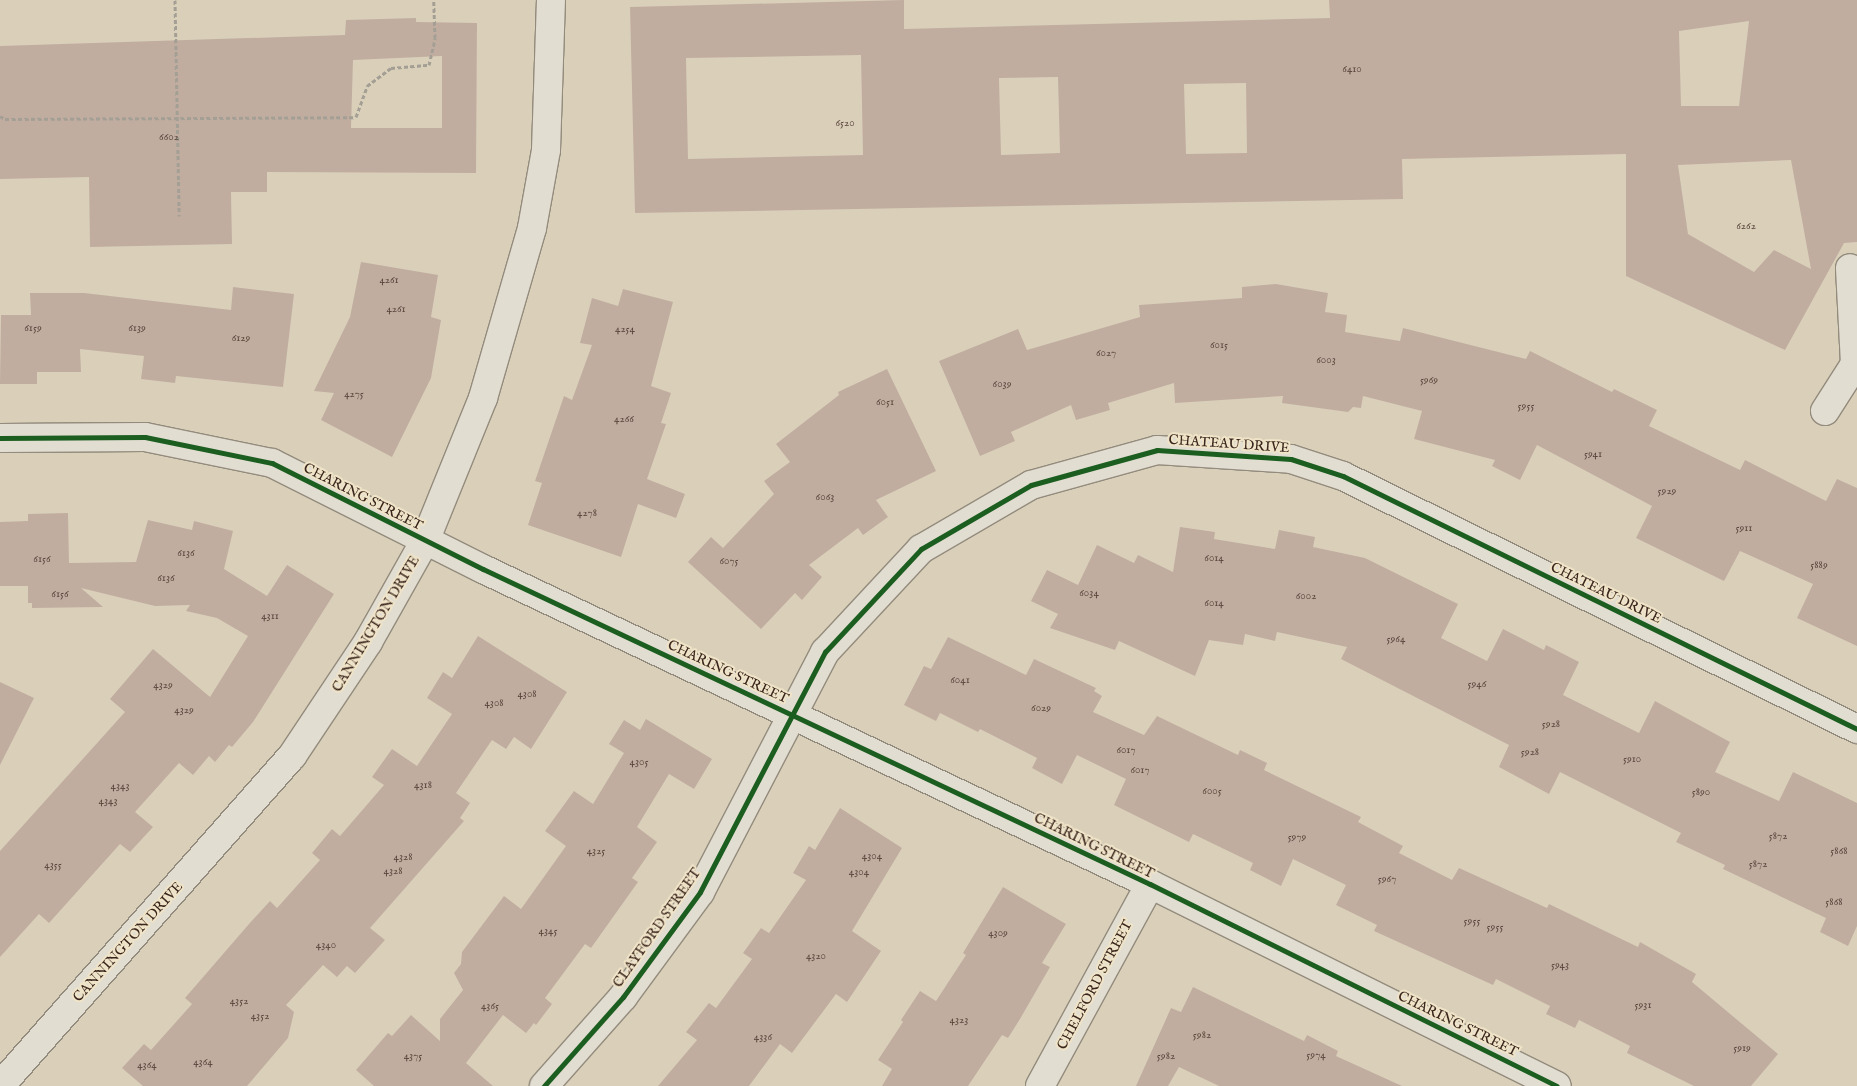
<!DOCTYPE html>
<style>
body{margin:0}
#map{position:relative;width:1857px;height:1086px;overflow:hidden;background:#dad0b9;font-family:"IM FELL English",serif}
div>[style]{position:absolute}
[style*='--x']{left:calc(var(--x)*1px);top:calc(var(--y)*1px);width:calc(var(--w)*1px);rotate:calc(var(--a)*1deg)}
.building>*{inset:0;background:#c0ada0}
.path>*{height:3px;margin-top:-1.5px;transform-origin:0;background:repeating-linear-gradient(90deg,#a49f95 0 4px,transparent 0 6.5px)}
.roads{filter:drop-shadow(1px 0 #938b7d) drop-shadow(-1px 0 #938b7d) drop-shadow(0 1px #938b7d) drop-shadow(0 -1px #938b7d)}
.minor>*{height:28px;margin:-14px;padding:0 14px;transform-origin:14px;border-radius:14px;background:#e2ddd1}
.cycleway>*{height:5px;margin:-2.5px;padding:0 2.5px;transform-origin:2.5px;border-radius:2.5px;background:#1b5e20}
span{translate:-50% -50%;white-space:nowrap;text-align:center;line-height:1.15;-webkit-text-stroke:4px #f0e4c8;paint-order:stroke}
.number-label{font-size:11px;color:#5b473d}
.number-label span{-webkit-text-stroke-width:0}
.street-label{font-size:14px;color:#39251c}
</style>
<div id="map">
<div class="building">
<div style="clip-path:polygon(evenodd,904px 0,904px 29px,1330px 18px,1329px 0,1857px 0,1857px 242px,1844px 243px,1785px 350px,1626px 276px,1626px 154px,1402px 159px,1403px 199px,635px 213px,630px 7px,904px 0,1749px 21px,1739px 106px,1681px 106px,1679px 31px,1749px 21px,904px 0,861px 55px,863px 155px,688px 159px,686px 58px,861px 55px,904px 0,1058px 77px,1060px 153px,1001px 155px,999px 78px,1058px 77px,904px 0,1246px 83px,1247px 153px,1186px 154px,1184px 84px,1246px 83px,904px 0,1791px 160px,1811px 269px,1774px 250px,1754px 272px,1688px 234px,1678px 165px,1791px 160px)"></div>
<div style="clip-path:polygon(evenodd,416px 18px,416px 22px,477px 23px,476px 173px,267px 172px,267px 192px,231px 192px,232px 244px,90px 247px,89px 177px,0 179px,0 46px,345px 35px,346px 20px,416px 18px,442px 56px,442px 128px,351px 128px,353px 60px,442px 56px)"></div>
<div style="clip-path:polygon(361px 262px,438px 275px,431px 317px,441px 320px,431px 378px,392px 457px,321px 420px,334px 393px,314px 391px,350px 317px)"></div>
<div style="clip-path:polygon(1276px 284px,1328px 293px,1325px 312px,1347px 315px,1345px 332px,1400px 341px,1403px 328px,1526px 359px,1530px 351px,1612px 392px,1614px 389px,1657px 410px,1649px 426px,1740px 470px,1745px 460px,1826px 501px,1837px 479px,1857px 488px,1857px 646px,1797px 618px,1813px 584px,1740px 551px,1724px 581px,1636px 538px,1652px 506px,1537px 445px,1520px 480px,1492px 466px,1495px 460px,1414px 439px,1422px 411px,1363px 396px,1361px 408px,1353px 407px,1348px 412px,1282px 403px,1283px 396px,1175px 403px,1174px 383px,1108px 403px,1110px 410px,1076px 420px,1071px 405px,1011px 432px,1015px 441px,980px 456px,939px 361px,1018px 329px,1027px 350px,1140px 317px,1139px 305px,1242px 298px,1242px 287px)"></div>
<div style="clip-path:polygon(233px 287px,294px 294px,283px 387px,176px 376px,175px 383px,141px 379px,144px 356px,80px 349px,81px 372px,37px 372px,37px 384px,0 384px,1px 315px,31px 315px,30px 293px,84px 293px,231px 310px)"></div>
<div style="clip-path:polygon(623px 289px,673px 302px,651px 386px,671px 393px,661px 423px,666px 424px,647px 479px,685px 494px,676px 518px,638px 504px,621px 557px,528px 525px,542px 483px,535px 481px,564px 396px,572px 400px,592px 345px,580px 343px,592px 298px,618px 306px)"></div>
<div style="clip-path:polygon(887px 369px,936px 471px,876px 500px,888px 517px,863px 535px,858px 528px,809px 565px,822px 577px,802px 600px,795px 593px,761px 629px,688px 562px,711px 537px,723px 548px,774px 494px,764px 481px,790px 462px,776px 444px,839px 395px,838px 392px)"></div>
<div style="clip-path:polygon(68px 513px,69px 563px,136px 562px,148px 520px,192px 530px,194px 521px,233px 531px,224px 569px,267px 596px,287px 565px,334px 594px,253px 722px,232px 747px,229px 745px,215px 762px,209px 756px,193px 775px,179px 763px,135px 812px,153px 827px,130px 852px,120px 844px,49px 923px,39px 914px,0 957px,0 851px,125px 712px,110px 699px,153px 649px,210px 697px,248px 636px,217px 618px,186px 611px,190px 605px,155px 606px,81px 588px,103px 607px,32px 608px,32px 603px,28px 603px,28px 586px,0 586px,0 522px,28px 521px,28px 514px)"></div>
<div style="clip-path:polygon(1180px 527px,1215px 532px,1214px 539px,1275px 549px,1279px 530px,1315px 537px,1313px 547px,1365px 558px,1458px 604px,1441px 638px,1487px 661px,1503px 629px,1544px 650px,1546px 645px,1579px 662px,1563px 695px,1639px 733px,1655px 701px,1730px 742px,1715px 772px,1779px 801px,1793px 772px,1857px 803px,1857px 926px,1848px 946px,1820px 932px,1826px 918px,1723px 869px,1725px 865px,1676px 842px,1681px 833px,1560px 772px,1549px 794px,1499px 767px,1509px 745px,1341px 659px,1347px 647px,1277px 632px,1275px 641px,1245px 634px,1243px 645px,1209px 640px,1195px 676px,1119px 641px,1115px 650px,1050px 628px,1058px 614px,1031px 601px,1047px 570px,1078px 585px,1097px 545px,1134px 563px,1138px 555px,1173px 572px)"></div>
<div style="clip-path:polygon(478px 636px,567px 692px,531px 749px,514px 737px,506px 749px,492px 740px,456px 793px,470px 803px,460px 818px,464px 821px,370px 928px,385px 940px,355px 973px,347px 966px,337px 977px,323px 965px,286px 1005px,294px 1012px,288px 1038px,247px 1086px,143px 1086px,122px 1068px,144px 1044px,151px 1050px,192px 1004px,185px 998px,249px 924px,270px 901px,277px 908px,320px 860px,312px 853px,332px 829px,340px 836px,384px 785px,372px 777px,392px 749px,417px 766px,452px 714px,427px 698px,443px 672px,452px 678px)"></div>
<div style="clip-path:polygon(948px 637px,1026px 675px,1034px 659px,1096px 688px,1094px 691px,1102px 696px,1093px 712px,1144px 735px,1157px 716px,1238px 755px,1240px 750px,1267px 763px,1264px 770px,1361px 817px,1358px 822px,1403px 846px,1399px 853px,1452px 880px,1459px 868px,1547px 908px,1549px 904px,1638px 947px,1640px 942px,1696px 974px,1692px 982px,1778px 1054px,1751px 1086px,1694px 1086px,1627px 1053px,1630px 1046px,1579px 1020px,1575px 1028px,1546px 1014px,1550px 1006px,1496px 979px,1493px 985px,1374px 931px,1377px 925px,1336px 905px,1346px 885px,1293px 859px,1281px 886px,1250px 870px,1253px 863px,1193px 834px,1189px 842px,1114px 805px,1126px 779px,1077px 755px,1062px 784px,1032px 768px,1037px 758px,980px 729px,978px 732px,940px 713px,936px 721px,904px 705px,924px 666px,931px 669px)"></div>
<div style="clip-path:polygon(0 682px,34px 698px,0 765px)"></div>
<div style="clip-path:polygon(646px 719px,712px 759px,694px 789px,669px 774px,637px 827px,657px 842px,632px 878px,638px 882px,591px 948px,585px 944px,545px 998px,552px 1004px,536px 1025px,534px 1023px,526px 1033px,503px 1015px,466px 1063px,493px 1086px,374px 1086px,356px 1070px,388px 1033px,392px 1036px,411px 1015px,440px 1041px,440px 1019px,463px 990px,454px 973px,461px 964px,462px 952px,504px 896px,521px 909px,566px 846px,545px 831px,574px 791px,593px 804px,624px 753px,609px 744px,624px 720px,640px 730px)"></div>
<div style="clip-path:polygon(840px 808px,902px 848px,852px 931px,881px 951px,847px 1002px,836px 994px,792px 1053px,780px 1044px,749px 1086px,658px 1086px,697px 1040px,686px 1032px,709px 1003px,716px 1008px,752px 959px,743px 953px,761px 928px,769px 933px,806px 880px,793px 873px,809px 846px,815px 850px)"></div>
<div style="clip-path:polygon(1003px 887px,1066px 924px,1042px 963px,1050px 967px,1020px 1019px,1008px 1038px,1002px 1035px,968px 1086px,882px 1086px,892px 1069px,878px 1060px,903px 1022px,901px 1020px,920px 991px,936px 1001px,966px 955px,963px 953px)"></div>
<div style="clip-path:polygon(1193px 987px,1304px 1041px,1307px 1035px,1338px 1051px,1336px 1056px,1402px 1086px,1219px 1086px,1179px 1067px,1168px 1086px,1136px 1086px,1171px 1008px,1181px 1012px)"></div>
</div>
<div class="path">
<div style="--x:175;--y:0;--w:216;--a:88.9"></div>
<div style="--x:0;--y:116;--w:6;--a:31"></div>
<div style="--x:5;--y:119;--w:351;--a:-0.3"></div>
<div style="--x:356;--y:117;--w:33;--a:-70"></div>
<div style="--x:367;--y:86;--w:30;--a:-37"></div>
<div style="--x:391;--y:68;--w:38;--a:-5"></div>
<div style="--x:429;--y:65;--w:28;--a:-77"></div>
<div style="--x:435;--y:38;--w:38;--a:-92"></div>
</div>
<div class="roads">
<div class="minor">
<div style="--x:1825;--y:411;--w:56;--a:-57.4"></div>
<div style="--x:1855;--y:364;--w:96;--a:-93"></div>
<div style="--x:0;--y:438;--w:145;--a:-0.4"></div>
<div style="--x:145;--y:437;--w:130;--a:11.6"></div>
<div style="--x:272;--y:463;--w:236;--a:26.7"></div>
<div style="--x:483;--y:569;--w:738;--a:25.28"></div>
<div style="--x:1150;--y:884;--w:454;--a:26.4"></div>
<div style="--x:0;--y:1086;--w:441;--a:-48.5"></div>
<div style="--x:292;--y:756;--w:137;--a:-56.3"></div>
<div style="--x:368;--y:642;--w:116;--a:-60.6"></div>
<div style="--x:425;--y:541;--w:154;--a:-67.9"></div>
<div style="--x:483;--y:398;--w:177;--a:-73.9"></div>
<div style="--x:532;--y:228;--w:79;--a:-79.8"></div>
<div style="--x:546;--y:150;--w:150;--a:-88.1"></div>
<div style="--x:544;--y:1086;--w:119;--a:-48.4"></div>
<div style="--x:623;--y:997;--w:130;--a:-53.7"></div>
<div style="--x:700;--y:892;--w:271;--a:-62.5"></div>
<div style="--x:825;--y:652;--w:141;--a:-47"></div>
<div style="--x:921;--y:549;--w:127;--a:-30.2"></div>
<div style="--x:1031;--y:485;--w:131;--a:-15.5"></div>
<div style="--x:1157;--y:450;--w:134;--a:3.8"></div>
<div style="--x:1291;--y:459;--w:55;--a:18.1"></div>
<div style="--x:1343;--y:476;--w:573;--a:26.21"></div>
<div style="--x:1040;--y:1086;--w:230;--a:-61.4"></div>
</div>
</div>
<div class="cycleway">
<div style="--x:0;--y:438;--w:145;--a:-0.4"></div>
<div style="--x:145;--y:437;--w:130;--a:11.6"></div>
<div style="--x:272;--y:463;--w:236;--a:26.7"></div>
<div style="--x:483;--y:569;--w:738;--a:25.28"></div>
<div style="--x:1150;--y:884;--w:454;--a:26.4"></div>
<div style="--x:544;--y:1086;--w:119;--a:-48.4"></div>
<div style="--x:623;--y:997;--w:130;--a:-53.7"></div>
<div style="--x:700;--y:892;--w:271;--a:-62.5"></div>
<div style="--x:825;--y:652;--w:141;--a:-47"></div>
<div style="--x:921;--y:549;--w:127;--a:-30.2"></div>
<div style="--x:1031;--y:485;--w:131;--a:-15.5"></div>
<div style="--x:1157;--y:450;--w:134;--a:3.8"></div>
<div style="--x:1291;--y:459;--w:55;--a:18.1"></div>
<div style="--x:1343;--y:476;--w:573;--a:26.21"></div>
</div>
<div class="number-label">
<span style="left:1352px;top:69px">6410</span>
<span style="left:845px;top:123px">6520</span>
<span style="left:169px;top:137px">6602</span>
<span style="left:1746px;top:226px">6262</span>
<span style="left:389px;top:280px">4261</span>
<span style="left:396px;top:309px">4261</span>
<span style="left:33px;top:328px">6159</span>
<span style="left:137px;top:328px">6139</span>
<span style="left:625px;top:329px">4254</span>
<span style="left:241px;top:338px">6129</span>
<span style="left:1219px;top:345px">6015</span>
<span style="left:1106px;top:353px">6027</span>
<span style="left:1326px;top:360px">6003</span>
<span style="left:1429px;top:380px">5969</span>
<span style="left:1002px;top:384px">6039</span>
<span style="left:354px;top:394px">4275</span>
<span style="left:885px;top:402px">6051</span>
<span style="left:1526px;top:406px">5955</span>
<span style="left:624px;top:419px">4266</span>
<span style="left:1593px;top:454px">5941</span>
<span style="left:1667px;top:491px">5929</span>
<span style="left:825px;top:497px">6063</span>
<span style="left:587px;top:513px">4278</span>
<span style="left:1744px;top:528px">5911</span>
<span style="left:186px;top:553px">6136</span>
<span style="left:1214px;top:558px">6014</span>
<span style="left:42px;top:559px">6156</span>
<span style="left:729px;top:561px">6075</span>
<span style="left:1819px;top:565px">5889</span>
<span style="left:166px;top:578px">6136</span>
<span style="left:1089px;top:593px">6034</span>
<span style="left:60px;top:594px">6156</span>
<span style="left:1306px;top:596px">6002</span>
<span style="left:1214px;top:603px">6014</span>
<span style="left:270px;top:616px">4311</span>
<span style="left:1396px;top:639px">5964</span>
<span style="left:960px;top:680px">6041</span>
<span style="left:1477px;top:684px">5946</span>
<span style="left:163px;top:685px">4329</span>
<span style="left:527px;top:694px">4308</span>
<span style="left:494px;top:703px">4308</span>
<span style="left:1041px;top:708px">6029</span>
<span style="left:184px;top:710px">4329</span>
<span style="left:1551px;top:724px">5928</span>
<span style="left:1126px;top:750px">6017</span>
<span style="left:1530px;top:752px">5928</span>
<span style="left:1632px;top:759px">5910</span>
<span style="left:639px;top:762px">4305</span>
<span style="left:1140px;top:770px">6017</span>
<span style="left:423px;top:785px">4318</span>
<span style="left:120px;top:786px">4343</span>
<span style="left:1212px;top:791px">6005</span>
<span style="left:1701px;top:792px">5890</span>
<span style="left:108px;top:801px">4343</span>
<span style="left:1778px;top:836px">5872</span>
<span style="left:1297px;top:837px">5979</span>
<span style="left:596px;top:851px">4325</span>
<span style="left:1839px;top:851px">5868</span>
<span style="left:872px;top:856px">4304</span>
<span style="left:403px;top:857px">4328</span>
<span style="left:1758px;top:864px">5872</span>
<span style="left:53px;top:865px">4355</span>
<span style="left:393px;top:871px">4328</span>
<span style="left:859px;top:872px">4304</span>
<span style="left:1387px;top:879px">5967</span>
<span style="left:1834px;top:902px">5868</span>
<span style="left:1472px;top:921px">5955</span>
<span style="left:1495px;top:927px">5955</span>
<span style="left:548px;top:931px">4345</span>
<span style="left:998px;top:933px">4309</span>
<span style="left:326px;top:945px">4340</span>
<span style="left:816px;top:956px">4320</span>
<span style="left:1560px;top:965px">5943</span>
<span style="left:239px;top:1001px">4352</span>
<span style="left:1643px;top:1005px">5931</span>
<span style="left:490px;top:1006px">4365</span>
<span style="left:260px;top:1016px">4352</span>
<span style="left:959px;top:1020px">4323</span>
<span style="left:1202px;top:1035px">5982</span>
<span style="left:763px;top:1037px">4336</span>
<span style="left:1742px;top:1048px">5919</span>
<span style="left:1316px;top:1055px">5974</span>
<span style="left:413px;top:1056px">4375</span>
<span style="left:1166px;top:1056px">5982</span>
<span style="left:203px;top:1062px">4364</span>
<span style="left:147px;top:1065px">4364</span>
</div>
<div class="street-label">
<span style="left:1229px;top:444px;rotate:4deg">CHATEAU DRIVE</span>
<span style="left:363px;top:497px;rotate:27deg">CHARING STREET</span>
<span style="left:1606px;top:593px;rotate:26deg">CHATEAU DRIVE</span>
<span style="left:376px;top:624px;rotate:-59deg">CANNINGTON DRIVE</span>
<span style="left:728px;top:672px;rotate:25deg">CHARING STREET</span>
<span style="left:1094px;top:846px;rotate:26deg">CHARING STREET</span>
<span style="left:657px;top:928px;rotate:-55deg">CLAYFORD STREET</span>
<span style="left:128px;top:942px;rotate:-48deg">CANNINGTON DRIVE</span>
<span style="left:1095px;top:985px;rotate:-62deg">CHELFORD STREET</span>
<span style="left:1458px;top:1024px;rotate:26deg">CHARING STREET</span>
</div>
</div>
